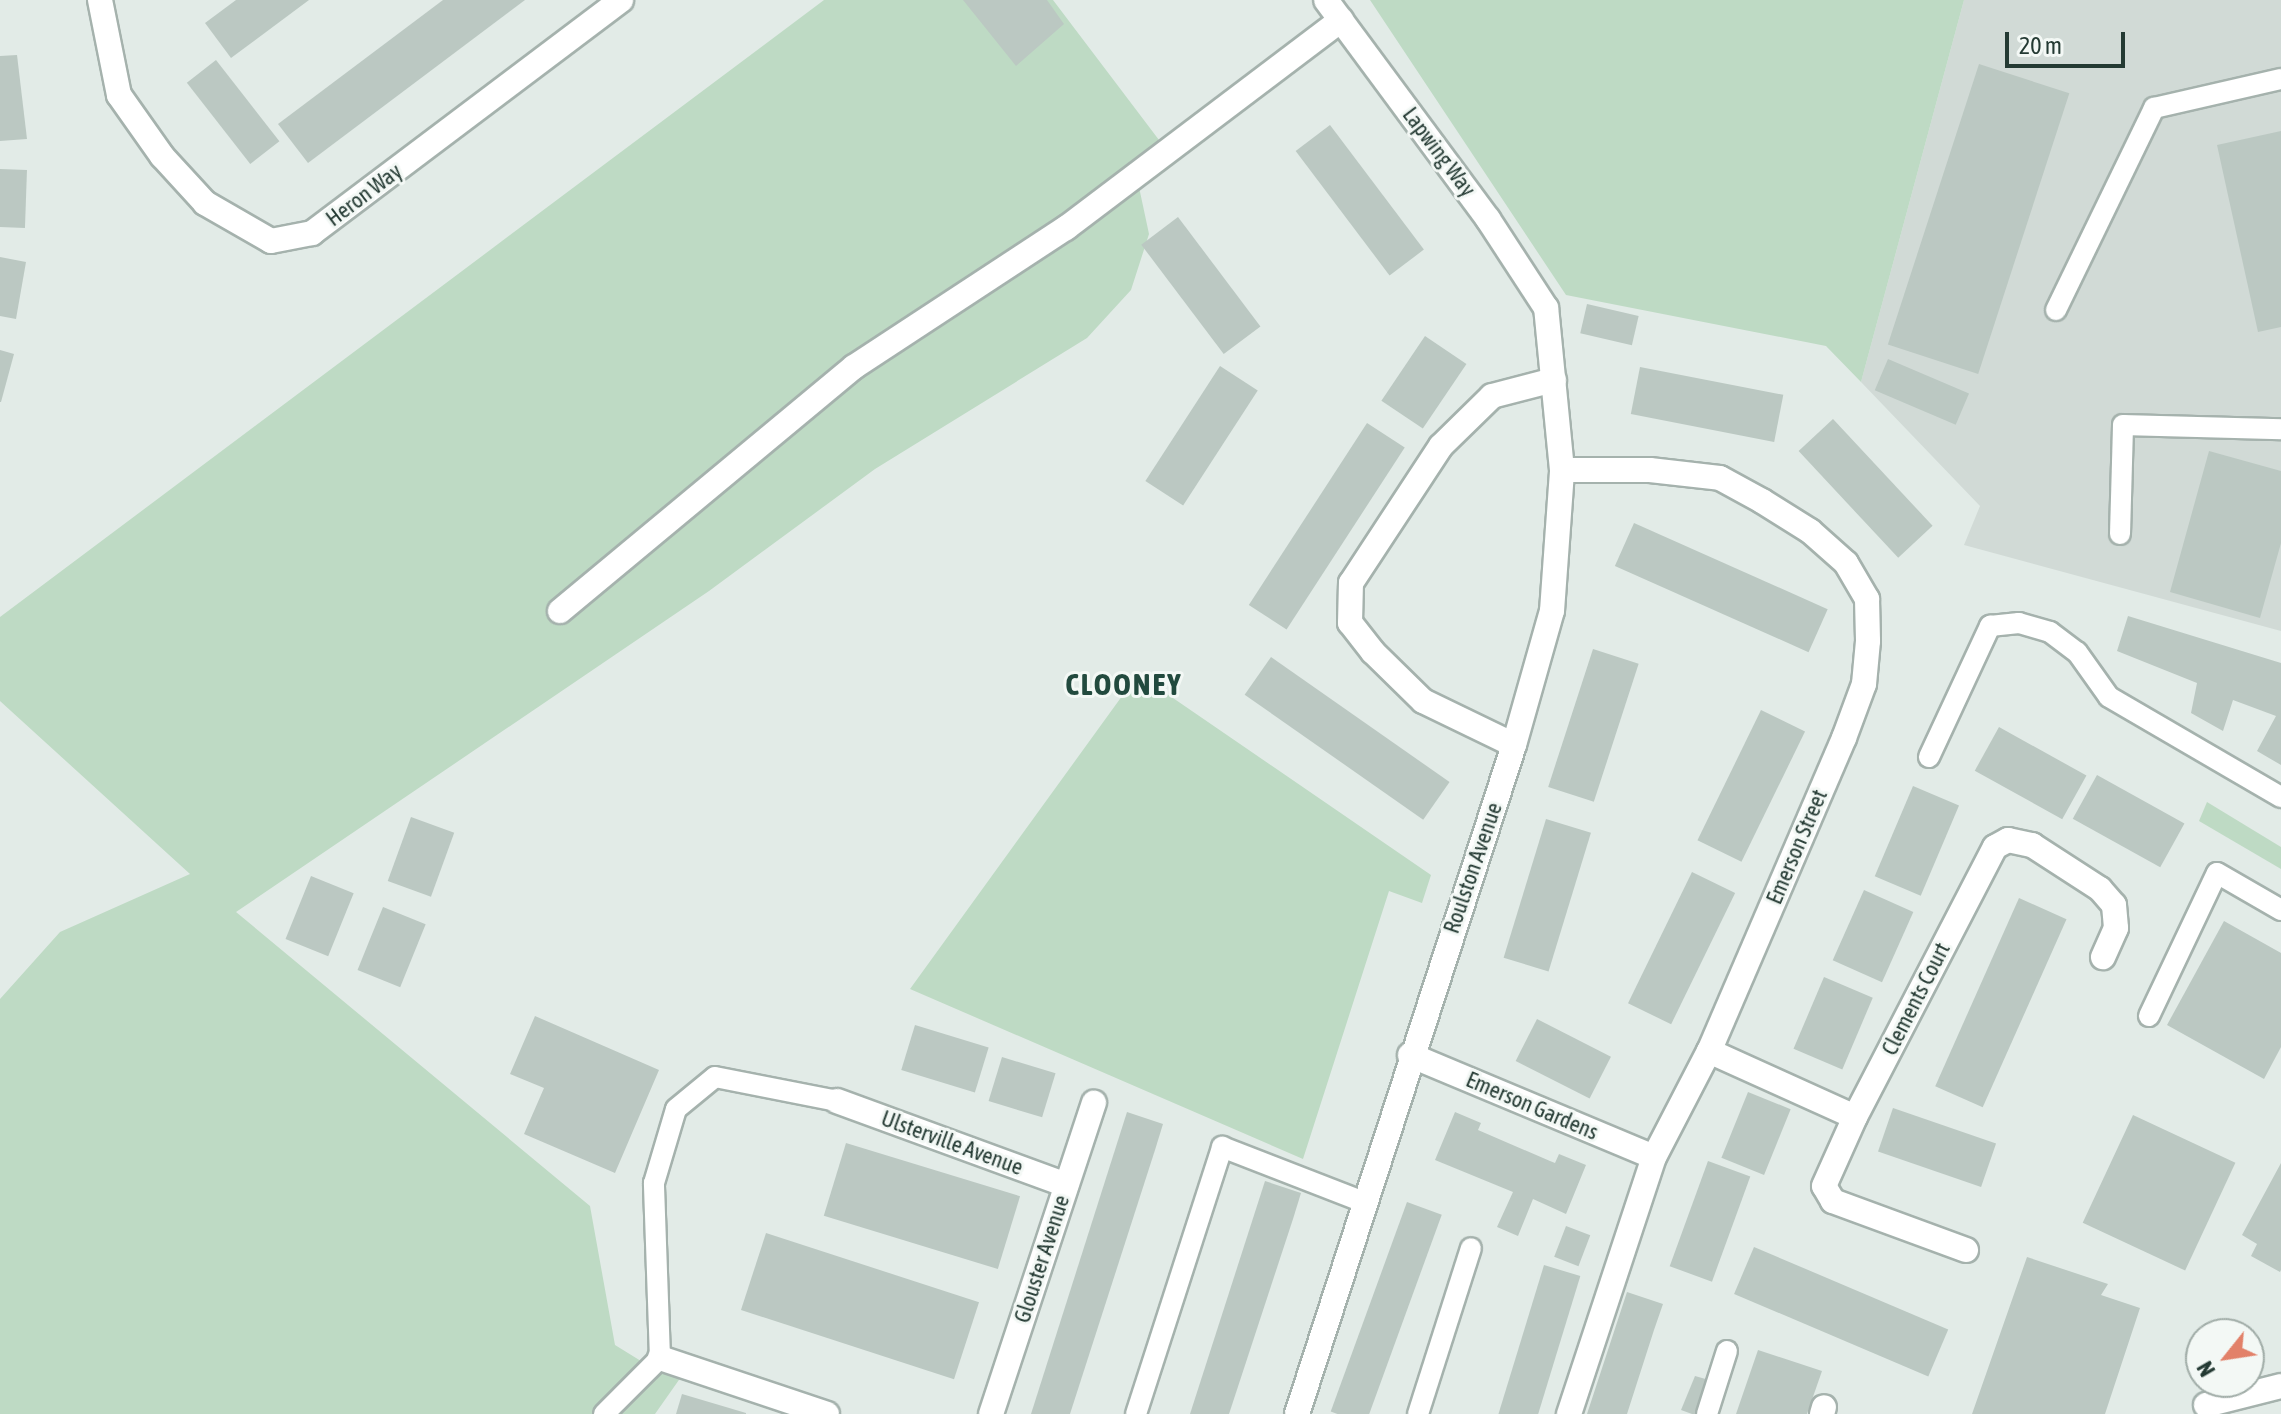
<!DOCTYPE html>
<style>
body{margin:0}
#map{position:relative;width:2281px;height:1414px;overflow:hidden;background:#e2ebe7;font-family:"Asap Condensed",sans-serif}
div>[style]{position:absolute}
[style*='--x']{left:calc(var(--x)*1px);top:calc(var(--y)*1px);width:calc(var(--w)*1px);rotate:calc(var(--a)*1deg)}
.built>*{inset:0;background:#d1dad6}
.green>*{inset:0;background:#bedac4}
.building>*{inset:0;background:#bbc8c2;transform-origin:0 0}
.roads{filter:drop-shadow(2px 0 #a5b2ad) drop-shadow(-2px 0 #a5b2ad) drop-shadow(0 2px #a5b2ad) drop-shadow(0 -2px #a5b2ad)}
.service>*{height:20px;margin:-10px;padding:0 10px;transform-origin:10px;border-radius:10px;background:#fff}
.minor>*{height:24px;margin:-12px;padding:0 12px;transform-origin:12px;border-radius:12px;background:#fff}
span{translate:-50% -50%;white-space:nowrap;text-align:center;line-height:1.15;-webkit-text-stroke:6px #f3f8f5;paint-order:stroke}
.street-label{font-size:22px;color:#243a33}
.district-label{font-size:30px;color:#224a3e;font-weight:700;letter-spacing:2px}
.north{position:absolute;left:2185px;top:1318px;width:80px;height:80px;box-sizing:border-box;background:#f3f8f5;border:2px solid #a0aca7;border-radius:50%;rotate:240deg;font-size:22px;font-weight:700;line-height:32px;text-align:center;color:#243a33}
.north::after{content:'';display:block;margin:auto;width:28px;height:36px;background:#e28169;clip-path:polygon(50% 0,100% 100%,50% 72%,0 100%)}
.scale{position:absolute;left:2005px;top:32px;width:120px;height:36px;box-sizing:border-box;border:4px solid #243a33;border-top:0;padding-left:10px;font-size:24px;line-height:28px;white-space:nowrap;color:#243a33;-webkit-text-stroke:6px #f3f8f5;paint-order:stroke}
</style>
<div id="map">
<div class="built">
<div style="clip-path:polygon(1964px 0,2281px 0,2281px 631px,1964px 545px,1980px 506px,1861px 382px)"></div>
</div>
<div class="green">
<div style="clip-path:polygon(824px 0,1053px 0,1159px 140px,1136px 173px,1149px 234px,1131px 290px,1087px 338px,875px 469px,709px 591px,236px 912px,590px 1206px,615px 1345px,649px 1366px,681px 1377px,655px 1414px,0 1414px,0 999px,60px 932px,190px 874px,0 701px,0 617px)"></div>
<div style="clip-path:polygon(1370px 0,1964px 0,1861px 382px,1826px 346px,1566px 295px)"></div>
<div style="clip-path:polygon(1138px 674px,1431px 875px,1422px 903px,1389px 891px,1303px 1159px,910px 989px)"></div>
<div style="clip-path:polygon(2207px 802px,2281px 847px,2281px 869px,2199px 821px)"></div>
</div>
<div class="building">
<div style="clip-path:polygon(236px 0,309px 0,231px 58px,205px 23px)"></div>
<div style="clip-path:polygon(443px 0,525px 0,308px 163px,278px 124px)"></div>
<div style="clip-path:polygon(963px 0,1047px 0,1064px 24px,1016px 66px)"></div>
<div style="clip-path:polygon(17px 55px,27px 139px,0 141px,0 56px)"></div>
<div style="left:216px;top:60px;width:103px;height:37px;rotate:52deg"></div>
<div style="left:1979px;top:64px;width:95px;height:295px;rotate:18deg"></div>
<div style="left:1330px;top:125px;width:156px;height:43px;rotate:53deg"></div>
<div style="clip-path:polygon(2281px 131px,2281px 327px,2258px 332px,2217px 145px)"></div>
<div style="left:0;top:169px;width:27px;height:58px;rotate:2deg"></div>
<div style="left:1178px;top:217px;width:137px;height:46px;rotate:53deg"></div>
<div style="clip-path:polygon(0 257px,26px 262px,16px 319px,0 316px)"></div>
<div style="left:1587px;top:304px;width:53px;height:30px;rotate:13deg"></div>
<div style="left:1425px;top:336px;width:50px;height:78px;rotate:34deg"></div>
<div style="clip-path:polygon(0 350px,14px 354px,1px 402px,0 402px)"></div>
<div style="left:1888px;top:359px;width:88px;height:34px;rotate:23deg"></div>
<div style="left:1220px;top:366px;width:45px;height:137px;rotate:33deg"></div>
<div style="left:1640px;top:367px;width:146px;height:48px;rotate:11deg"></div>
<div style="left:1833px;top:419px;width:146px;height:47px;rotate:47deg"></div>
<div style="left:1367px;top:423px;width:45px;height:217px;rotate:33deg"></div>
<div style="clip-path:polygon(2209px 451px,2281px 471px,2281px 543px,2260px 618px,2170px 592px)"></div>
<div style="left:1634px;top:523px;width:212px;height:47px;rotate:24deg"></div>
<div style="clip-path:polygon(2128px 616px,2281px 663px,2281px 765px,2257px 751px,2276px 716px,2233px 700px,2223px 731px,2191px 713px,2197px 683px,2117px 651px)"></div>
<div style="left:1593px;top:649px;width:48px;height:145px;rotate:18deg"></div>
<div style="left:1271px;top:657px;width:218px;height:46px;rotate:35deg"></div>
<div style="left:1761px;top:710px;width:49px;height:145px;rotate:26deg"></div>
<div style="left:1999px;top:727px;width:100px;height:50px;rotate:29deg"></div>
<div style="left:2097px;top:775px;width:100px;height:50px;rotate:29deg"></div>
<div style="left:1913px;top:786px;width:50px;height:98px;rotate:23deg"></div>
<div style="left:411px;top:817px;width:46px;height:68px;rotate:20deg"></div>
<div style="left:1546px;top:819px;width:47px;height:145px;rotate:17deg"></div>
<div style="left:1692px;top:872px;width:48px;height:146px;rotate:26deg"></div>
<div style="left:311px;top:876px;width:46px;height:68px;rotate:22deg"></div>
<div style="left:1864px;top:890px;width:54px;height:77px;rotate:24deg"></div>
<div style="left:2019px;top:898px;width:52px;height:206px;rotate:24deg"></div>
<div style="left:383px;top:907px;width:46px;height:68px;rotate:22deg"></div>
<div style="clip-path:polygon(2224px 921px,2281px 953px,2281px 1047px,2264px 1079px,2167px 1025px)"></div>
<div style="left:1824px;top:977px;width:53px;height:78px;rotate:23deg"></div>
<div style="clip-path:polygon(535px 1016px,659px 1070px,615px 1173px,524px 1134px,544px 1088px,510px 1074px)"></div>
<div style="left:1537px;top:1019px;width:83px;height:47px;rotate:27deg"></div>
<div style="left:915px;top:1025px;width:77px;height:47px;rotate:17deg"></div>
<div style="left:1002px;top:1057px;width:56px;height:46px;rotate:17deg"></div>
<div style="left:1748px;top:1092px;width:46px;height:71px;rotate:22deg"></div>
<div style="left:1893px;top:1108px;width:109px;height:46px;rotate:19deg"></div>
<div style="clip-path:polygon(1127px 1112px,1163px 1124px,1155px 1150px,1070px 1414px,1031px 1414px)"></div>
<div style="clip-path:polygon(1455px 1112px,1481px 1123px,1478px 1130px,1550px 1161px,1555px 1163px,1559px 1154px,1586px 1165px,1566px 1214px,1533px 1199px,1518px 1236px,1497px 1227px,1513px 1192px,1435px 1160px)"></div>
<div style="left:2133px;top:1115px;width:113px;height:119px;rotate:25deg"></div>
<div style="left:846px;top:1143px;width:182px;height:76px;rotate:17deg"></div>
<div style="left:1708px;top:1161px;width:45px;height:112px;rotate:20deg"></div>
<div style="clip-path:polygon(2281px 1163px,2281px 1270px,2280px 1272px,2251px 1256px,2257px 1244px,2242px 1235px)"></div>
<div style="clip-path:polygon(1265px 1181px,1301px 1193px,1293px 1219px,1229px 1414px,1190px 1414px)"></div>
<div style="left:1407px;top:1202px;width:37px;height:223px;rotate:20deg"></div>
<div style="left:1566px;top:1226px;width:26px;height:33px;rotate:21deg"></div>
<div style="left:766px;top:1233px;width:224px;height:81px;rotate:18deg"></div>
<div style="left:1754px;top:1247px;width:211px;height:51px;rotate:23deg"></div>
<div style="clip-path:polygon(2027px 1257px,2108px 1284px,2101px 1295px,2140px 1308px,2105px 1414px,1972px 1414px)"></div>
<div style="left:1544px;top:1265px;width:38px;height:157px;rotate:17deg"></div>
<div style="clip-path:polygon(1627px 1292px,1663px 1304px,1654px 1330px,1627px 1414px,1587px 1414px)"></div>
<div style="clip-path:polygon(1758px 1350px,1822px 1371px,1807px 1414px,1736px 1414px)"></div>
<div style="clip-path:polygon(1695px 1376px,1709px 1380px,1698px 1414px,1692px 1414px,1681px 1410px)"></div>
<div style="clip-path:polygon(682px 1394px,746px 1413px,746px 1414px,676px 1414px)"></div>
</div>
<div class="roads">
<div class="service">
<div style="--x:2056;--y:310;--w:225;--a:-64.1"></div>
<div style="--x:2154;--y:108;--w:130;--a:-12.9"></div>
<div style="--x:2120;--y:534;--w:109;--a:-88.4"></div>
<div style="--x:2123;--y:425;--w:158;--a:1.5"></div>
<div style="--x:1929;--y:757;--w:145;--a:-65"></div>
<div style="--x:1990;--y:626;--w:29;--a:-6"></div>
<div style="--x:2019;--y:623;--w:32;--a:16"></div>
<div style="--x:2050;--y:632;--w:34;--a:37"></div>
<div style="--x:2077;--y:652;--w:55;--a:54.6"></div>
<div style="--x:2109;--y:697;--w:199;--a:30.2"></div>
<div style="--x:2149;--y:1016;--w:158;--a:-64.6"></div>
<div style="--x:2217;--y:873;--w:74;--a:30"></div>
<div style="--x:604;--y:1414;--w:79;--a:-45"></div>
<div style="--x:660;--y:1358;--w:175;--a:-92"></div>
<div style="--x:654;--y:1183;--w:77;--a:-73.4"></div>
<div style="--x:676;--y:1109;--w:50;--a:-39.4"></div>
<div style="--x:715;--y:1077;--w:124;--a:11.1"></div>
<div style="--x:1136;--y:1414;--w:281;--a:-72.1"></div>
<div style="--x:1222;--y:1147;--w:152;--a:21.2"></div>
<div style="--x:1418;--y:1414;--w:174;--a:-72.3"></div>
<div style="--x:1707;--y:1414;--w:66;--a:-72.4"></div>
</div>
<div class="minor">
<div style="--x:100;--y:0;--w:97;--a:78.7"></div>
<div style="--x:119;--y:95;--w:75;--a:54.8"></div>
<div style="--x:162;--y:156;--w:64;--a:47.5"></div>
<div style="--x:205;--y:203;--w:76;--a:29.9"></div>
<div style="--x:271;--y:241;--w:42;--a:-11"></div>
<div style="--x:312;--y:233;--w:387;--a:-37"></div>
<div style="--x:1562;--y:470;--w:88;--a:0"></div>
<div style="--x:1650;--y:470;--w:70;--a:6.5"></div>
<div style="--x:1720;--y:478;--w:48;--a:28.7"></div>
<div style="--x:1762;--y:501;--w:57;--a:32"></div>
<div style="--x:1810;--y:531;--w:48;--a:41.6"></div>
<div style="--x:1846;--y:563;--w:42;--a:59.7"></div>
<div style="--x:1867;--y:599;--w:42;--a:88.6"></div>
<div style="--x:1868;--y:641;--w:43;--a:95.3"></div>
<div style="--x:1864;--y:684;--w:58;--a:110.3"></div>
<div style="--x:1844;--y:738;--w:341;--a:113.3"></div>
<div style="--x:1709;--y:1051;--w:119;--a:117.4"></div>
<div style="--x:1654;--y:1157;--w:271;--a:108.3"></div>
<div style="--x:560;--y:611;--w:382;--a:-39.7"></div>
<div style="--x:854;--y:367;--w:254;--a:-33.3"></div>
<div style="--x:1066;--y:228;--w:345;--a:-37.1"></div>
<div style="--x:1514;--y:745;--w:101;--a:-154.2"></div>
<div style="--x:1423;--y:701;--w:70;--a:-135.6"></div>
<div style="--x:1373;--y:652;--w:37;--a:-128"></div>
<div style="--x:1350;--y:623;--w:40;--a:-88.6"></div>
<div style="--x:1351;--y:583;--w:164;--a:-56.7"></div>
<div style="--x:1441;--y:446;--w:71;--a:-44.4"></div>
<div style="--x:1492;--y:396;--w:64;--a:-14.5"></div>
<div style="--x:1709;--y:1051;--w:160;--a:24.3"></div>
<div style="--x:1410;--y:1055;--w:264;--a:22.7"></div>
<div style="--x:837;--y:1101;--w:244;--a:20.1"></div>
<div style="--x:1966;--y:1250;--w:142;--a:-159.8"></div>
<div style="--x:1833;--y:1201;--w:17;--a:-121"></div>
<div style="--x:1824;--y:1186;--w:76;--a:-65.8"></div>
<div style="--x:1855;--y:1117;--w:304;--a:-62.6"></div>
<div style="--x:1995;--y:847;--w:15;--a:-28"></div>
<div style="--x:2008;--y:840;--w:25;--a:12"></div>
<div style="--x:2032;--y:845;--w:81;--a:32.9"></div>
<div style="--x:2100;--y:889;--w:21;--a:49"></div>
<div style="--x:2114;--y:905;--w:23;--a:85"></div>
<div style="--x:2116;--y:928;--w:32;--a:114"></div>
<div style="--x:660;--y:1358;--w:176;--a:18.5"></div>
<div style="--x:2206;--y:1405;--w:77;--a:-14.2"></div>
<div style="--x:991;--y:1414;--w:328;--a:-71.7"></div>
<div style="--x:1297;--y:1414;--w:703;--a:-72.03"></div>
<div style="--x:1514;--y:745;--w:139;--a:-74.2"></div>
<div style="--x:1552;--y:611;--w:141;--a:-85.9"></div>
<div style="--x:1562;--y:470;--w:163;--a:-95.6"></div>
<div style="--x:1546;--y:308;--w:106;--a:-123.1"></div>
<div style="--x:1488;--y:219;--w:272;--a:-126.5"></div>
<div style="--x:1822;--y:1414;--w:7;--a:-74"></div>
</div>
</div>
<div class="street-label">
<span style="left:1439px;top:152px;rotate:53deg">Lapwing Way</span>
<span style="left:364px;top:195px;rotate:-37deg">Heron Way</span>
<span style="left:1797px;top:847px;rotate:-67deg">Emerson Street</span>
<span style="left:1473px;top:868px;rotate:-71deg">Roulston Avenue</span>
<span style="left:1916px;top:999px;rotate:-63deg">Clements Court</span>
<span style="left:1532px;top:1106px;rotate:23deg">Emerson Gardens</span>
<span style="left:952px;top:1143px;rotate:20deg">Ulsterville Avenue</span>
<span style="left:1042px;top:1259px;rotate:-72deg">Glouster Avenue</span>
</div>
<div class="district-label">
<span style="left:1124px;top:684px">CLOONEY</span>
</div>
<div class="north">N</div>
<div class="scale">20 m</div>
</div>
